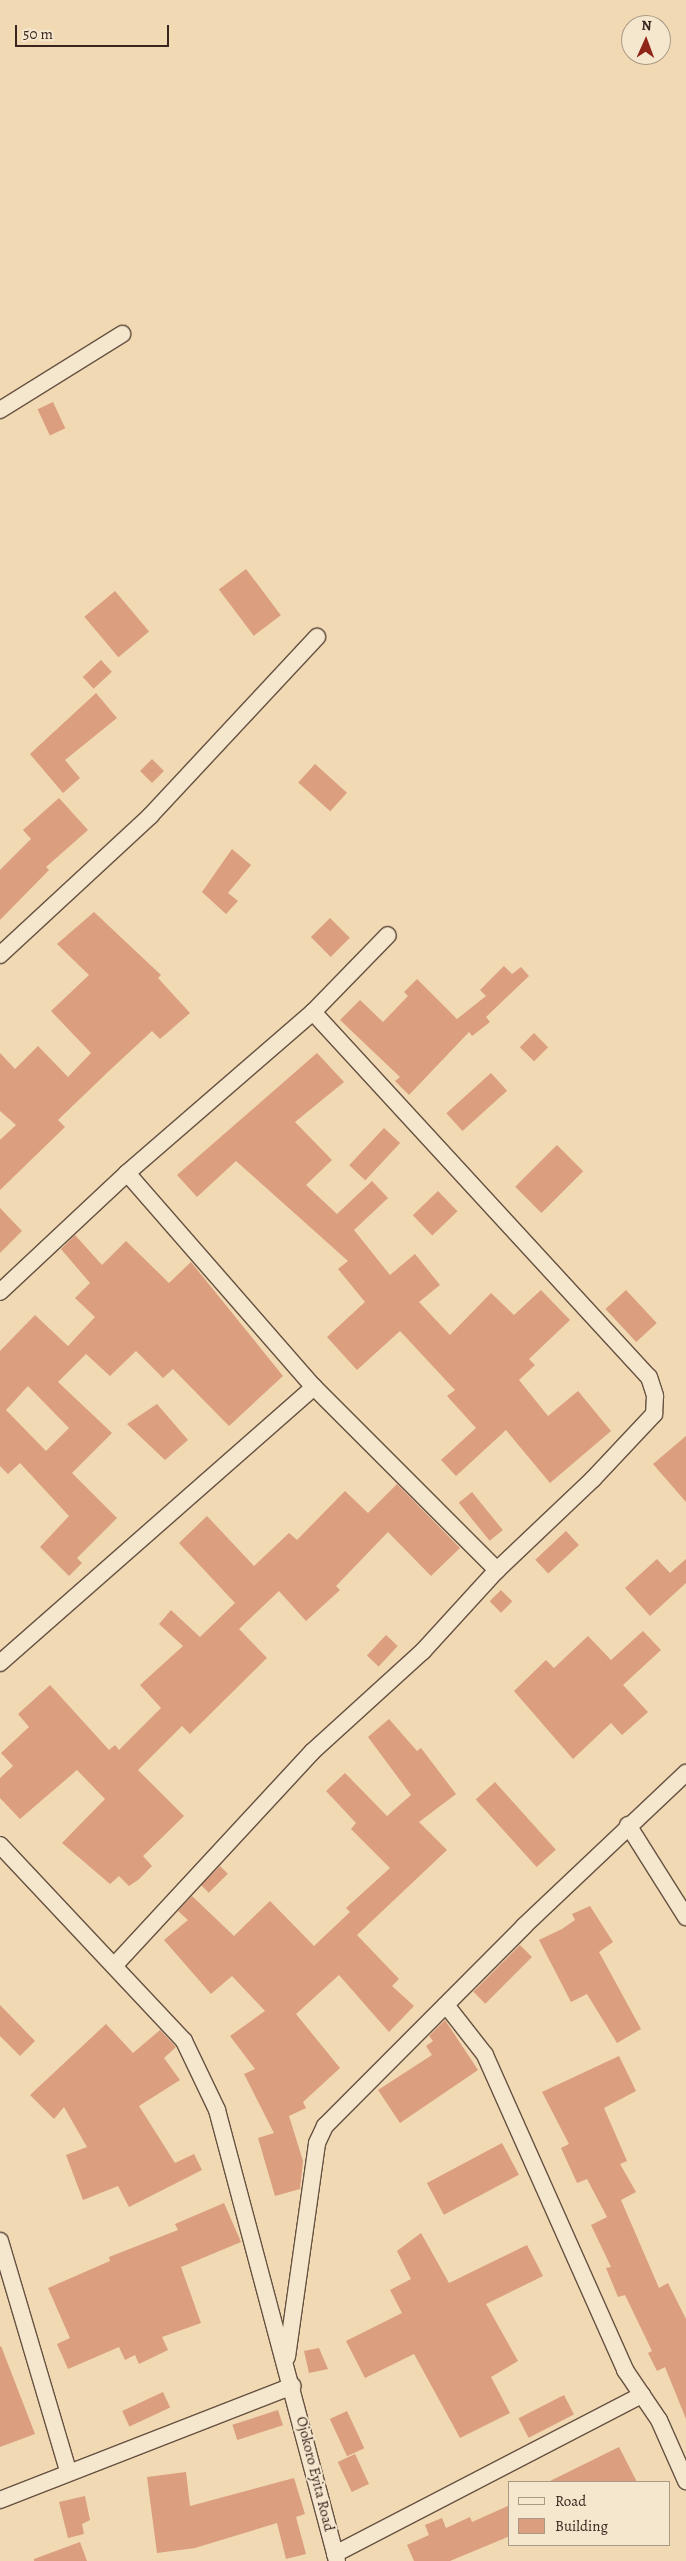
<!DOCTYPE html>
<style>
body{margin:0}
#map{position:relative;width:686px;height:2561px;overflow:hidden;background:#f0d9b3;font-family:Alegreya,serif}
div>[style]{position:absolute}
[style*='--x']{left:calc(var(--x)*1px);top:calc(var(--y)*1px);width:calc(var(--w)*1px);rotate:calc(var(--a)*1deg)}
.building>*{inset:0;background:#db9e7e;transform-origin:0 0}
.roads{filter:drop-shadow(1px 0 #675242) drop-shadow(-1px 0 #675242) drop-shadow(0 1px #675242) drop-shadow(0 -1px #675242)}
.street>*{height:16px;margin:-8px;padding:0 8px;transform-origin:8px;border-radius:8px;background:#f5e6ce}
span{translate:-50% -50%;white-space:nowrap;text-align:center;line-height:1.15;-webkit-text-stroke:4px #f5e6ce;paint-order:stroke}
.street-label{font-size:15px;color:#39251d}
.legend{position:absolute;left:508px;top:2481px;width:162px;height:65px;box-sizing:border-box;background:#f5e6ce;border:1px solid #aa9987;margin:0;padding:6px 9px;list-style:none;font-size:15px;color:#39251d}
.legend li{display:flex;align-items:center;gap:10px;height:25px}
.legend b{width:25px;border:1px solid #aa9987}
.north{position:absolute;left:621px;top:15px;width:50px;height:50px;box-sizing:border-box;background:#f5e6ce;border:1px solid #aa9987;border-radius:50%;rotate:2deg;font-size:14px;font-weight:700;line-height:20px;text-align:center;color:#39251d}
.north::after{content:'';display:block;margin:auto;width:18px;height:22px;background:#8f2418;clip-path:polygon(50% 0,100% 100%,50% 72%,0 100%)}
.scale{position:absolute;left:15px;top:25px;width:154px;height:22px;box-sizing:border-box;border:2px solid #39251d;border-top:0;padding-left:6px;font-size:15px;line-height:18px;white-space:nowrap;color:#39251d;-webkit-text-stroke:4px #f5e6ce;paint-order:stroke}
</style>
<div id="map">
<div class="building">
<div style="left:53px;top:402px;width:29px;height:17px;rotate:65deg"></div>
<div style="left:246px;top:569px;width:58px;height:34px;rotate:53deg"></div>
<div style="left:115px;top:591px;width:53px;height:40px;rotate:50deg"></div>
<div style="left:101px;top:660px;width:16px;height:25px;rotate:47deg"></div>
<div style="clip-path:polygon(96px 693px,117px 718px,65px 760px,80px 778px,63px 793px,30px 754px)"></div>
<div style="left:152px;top:759px;width:17px;height:17px;rotate:45deg"></div>
<div style="left:315px;top:764px;width:43px;height:25px;rotate:42deg"></div>
<div style="clip-path:polygon(59px 798px,88px 830px,46px 867px,49px 870px,0 920px,0 870px,31px 839px,23px 830px)"></div>
<div style="clip-path:polygon(232px 849px,251px 865px,228px 893px,238px 901px,226px 914px,202px 892px)"></div>
<div style="clip-path:polygon(94px 912px,161px 975px,158px 978px,190px 1013px,160px 1039px,152px 1031px,110px 1070px,58px 1120px,65px 1127px,0 1190px,0 1140px,16px 1125px,0 1111px,0 1053px,15px 1069px,38px 1046px,68px 1077px,91px 1053px,51px 1011px,89px 975px,57px 944px)"></div>
<div style="left:330px;top:918px;width:28px;height:27px;rotate:45deg"></div>
<div style="clip-path:polygon(504px 966px,512px 974px,521px 967px,529px 976px,486px 1017px,490px 1022px,472px 1036px,469px 1032px,409px 1095px,395px 1081px,400px 1077px,340px 1020px,360px 1000px,383px 1022px,408px 996px,404px 992px,417px 979px,457px 1019px,486px 996px,480px 990px)"></div>
<div style="left:534px;top:1033px;width:20px;height:20px;rotate:45deg"></div>
<div style="clip-path:polygon(317px 1053px,344px 1082px,295px 1122px,332px 1160px,306px 1185px,337px 1214px,372px 1181px,388px 1198px,354px 1230px,390px 1275px,415px 1254px,440px 1285px,419px 1302px,450px 1335px,491px 1293px,514px 1315px,541px 1290px,570px 1320px,529px 1359px,535px 1365px,519px 1380px,548px 1416px,578px 1391px,611px 1431px,550px 1483px,506px 1430px,456px 1476px,441px 1460px,476px 1428px,447px 1396px,455px 1390px,400px 1331px,357px 1370px,327px 1337px,365px 1302px,338px 1269px,348px 1261px,236px 1161px,197px 1197px,177px 1175px)"></div>
<div style="left:491px;top:1073px;width:24px;height:60px;rotate:48deg"></div>
<div style="left:384px;top:1128px;width:22px;height:51px;rotate:43deg"></div>
<div style="left:557px;top:1145px;width:37px;height:59px;rotate:45deg"></div>
<div style="left:438px;top:1191px;width:28px;height:35px;rotate:46deg"></div>
<div style="clip-path:polygon(0 1208px,22px 1231px,0 1253px)"></div>
<div style="clip-path:polygon(evenodd,75px 1235px,102px 1265px,126px 1241px,169px 1283px,191px 1262px,283px 1376px,229px 1426px,173px 1369px,163px 1378px,136px 1351px,110px 1376px,86px 1354px,58px 1382px,112px 1433px,72px 1473px,117px 1518px,77px 1558px,82px 1563px,69px 1576px,40px 1547px,69px 1516px,20px 1463px,8px 1474px,0 1466px,0 1351px,35px 1315px,68px 1346px,95px 1317px,75px 1298px,90px 1283px,61px 1249px,75px 1235px,28px 1386px,69px 1428px,46px 1451px,6px 1410px,28px 1386px)"></div>
<div style="left:626px;top:1290px;width:45px;height:28px;rotate:47deg"></div>
<div style="clip-path:polygon(157px 1404px,188px 1440px,165px 1460px,127px 1424px)"></div>
<div style="clip-path:polygon(686px 1436px,686px 1502px,653px 1464px)"></div>
<div style="clip-path:polygon(397px 1484px,460px 1548px,431px 1576px,388px 1532px,336px 1586px,340px 1590px,306px 1621px,279px 1591px,239px 1629px,267px 1658px,190px 1734px,182px 1726px,138px 1770px,184px 1816px,143px 1856px,152px 1866px,138px 1880px,129px 1886px,119px 1876px,110px 1884px,62px 1843px,105px 1799px,77px 1770px,20px 1819px,0 1798px,0 1778px,13px 1766px,1px 1753px,29px 1727px,18px 1714px,50px 1685px,109px 1750px,115px 1745px,119px 1750px,161px 1708px,140px 1685px,183px 1646px,159px 1624px,171px 1610px,200px 1637px,235px 1603px,179px 1543px,207px 1516px,254px 1566px,289px 1533px,297px 1540px,345px 1491px,368px 1513px)"></div>
<div style="left:472px;top:1492px;width:49px;height:17px;rotate:51deg"></div>
<div style="left:566px;top:1531px;width:19px;height:42px;rotate:47deg"></div>
<div style="clip-path:polygon(657px 1559px,670px 1573px,686px 1559px,686px 1583px,650px 1616px,625px 1588px)"></div>
<div style="left:501px;top:1590px;width:16px;height:16px;rotate:45deg"></div>
<div style="clip-path:polygon(643px 1631px,661px 1650px,623px 1685px,648px 1712px,622px 1735px,611px 1723px,573px 1759px,514px 1691px,546px 1660px,554px 1668px,588px 1636px,611px 1660px)"></div>
<div style="left:386px;top:1635px;width:16px;height:28px;rotate:43deg"></div>
<div style="clip-path:polygon(389px 1719px,417px 1751px,421px 1748px,456px 1794px,419px 1822px,447px 1850px,357px 1935px,399px 1979px,392px 1986px,414px 2006px,389px 2032px,339px 1975px,296px 2014px,340px 2068px,303px 2102px,306px 2108px,289px 2116px,303px 2161px,300px 2189px,275px 2196px,258px 2138px,274px 2133px,244px 2074px,255px 2069px,230px 2036px,265px 2011px,232px 1976px,211px 1994px,164px 1940px,188px 1920px,178px 1911px,192px 1896px,234px 1936px,270px 1901px,314px 1946px,350px 1912px,346px 1908px,390px 1868px,351px 1829px,356px 1823px,326px 1791px,345px 1773px,387px 1816px,411px 1795px,368px 1737px)"></div>
<div style="left:495px;top:1782px;width:91px;height:26px;rotate:48deg"></div>
<div style="left:220px;top:1866px;width:11px;height:27px;rotate:45deg"></div>
<div style="clip-path:polygon(590px 1906px,613px 1942px,599px 1952px,641px 2029px,617px 2043px,587px 1994px,571px 2002px,539px 1940px,562px 1929px,575px 1920px,572px 1914px)"></div>
<div style="left:520px;top:1945px;width:17px;height:66px;rotate:45deg"></div>
<div style="clip-path:polygon(0 2005px,35px 2041px,20px 2056px,0 2036px)"></div>
<div style="clip-path:polygon(445px 2020px,478px 2070px,400px 2123px,378px 2090px,432px 2055px,426px 2046px,433px 2041px,429px 2036px)"></div>
<div style="clip-path:polygon(106px 2024px,133px 2053px,160px 2030px,176px 2047px,164px 2058px,180px 2080px,139px 2106px,175px 2163px,194px 2154px,202px 2170px,129px 2207px,118px 2186px,83px 2200px,66px 2155px,87px 2147px,64px 2107px,54px 2119px,30px 2095px)"></div>
<div style="clip-path:polygon(619px 2056px,636px 2091px,604px 2108px,627px 2161px,620px 2164px,636px 2192px,621px 2200px,659px 2288px,668px 2283px,686px 2319px,686px 2419px,665px 2367px,657px 2371px,648px 2353px,652px 2351px,625px 2295px,618px 2297px,606px 2268px,611px 2267px,591px 2225px,607px 2217px,587px 2179px,577px 2183px,561px 2148px,569px 2144px,542px 2092px)"></div>
<div style="left:502px;top:2143px;width:36px;height:85px;rotate:62deg"></div>
<div style="clip-path:polygon(224px 2203px,241px 2242px,181px 2267px,201px 2323px,162px 2337px,168px 2350px,139px 2364px,135px 2355px,125px 2360px,119px 2347px,68px 2369px,57px 2344px,70px 2338px,48px 2288px,110px 2261px,109px 2257px,178px 2230px,175px 2224px)"></div>
<div style="clip-path:polygon(421px 2233px,449px 2283px,527px 2245px,543px 2276px,486px 2304px,518px 2361px,491px 2377px,510px 2413px,460px 2438px,414px 2354px,365px 2378px,346px 2341px,402px 2313px,390px 2290px,411px 2279px,397px 2251px)"></div>
<div style="clip-path:polygon(1px 2346px,35px 2434px,0 2447px,0 2347px)"></div>
<div style="clip-path:polygon(319px 2348px,328px 2369px,309px 2373px,304px 2351px)"></div>
<div style="left:163px;top:2392px;width:17px;height:45px;rotate:65deg"></div>
<div style="left:564px;top:2395px;width:22px;height:51px;rotate:63deg"></div>
<div style="left:278px;top:2410px;width:16px;height:48px;rotate:72deg"></div>
<div style="left:347px;top:2411px;width:41px;height:19px;rotate:65deg"></div>
<div style="clip-path:polygon(619px 2447px,637px 2482px,548px 2482px)"></div>
<div style="left:355px;top:2454px;width:33px;height:19px;rotate:65deg"></div>
<div style="clip-path:polygon(186px 2472px,190px 2506px,294px 2478px,305px 2514px,296px 2517px,306px 2554px,286px 2559px,277px 2523px,195px 2548px,157px 2553px,147px 2477px)"></div>
<div style="clip-path:polygon(85px 2496px,90px 2520px,82px 2524px,84px 2534px,68px 2538px,59px 2502px)"></div>
<div style="clip-path:polygon(510px 2505px,510px 2536px,450px 2561px,414px 2561px,407px 2545px,429px 2535px,425px 2525px,442px 2518px,446px 2528px,470px 2517px,472px 2522px)"></div>
<div style="clip-path:polygon(80px 2542px,87px 2561px,34px 2561px,34px 2559px)"></div>
</div>
<div class="roads">
<div class="street">
<div style="--x:0;--y:410;--w:144;--a:-31.9"></div>
<div style="--x:0;--y:955;--w:205;--a:-42.8"></div>
<div style="--x:150;--y:816;--w:245;--a:-47"></div>
<div style="--x:313;--y:1012;--w:107;--a:-45.8"></div>
<div style="--x:127;--y:1173;--w:284;--a:48.9"></div>
<div style="--x:314;--y:1387;--w:259;--a:45"></div>
<div style="--x:0;--y:1292;--w:174;--a:-43.1"></div>
<div style="--x:127;--y:1173;--w:246;--a:-40.9"></div>
<div style="--x:313;--y:1012;--w:496;--a:47.4"></div>
<div style="--x:649;--y:1377;--w:20;--a:72"></div>
<div style="--x:655;--y:1396;--w:18;--a:93"></div>
<div style="--x:654;--y:1414;--w:89;--a:133.2"></div>
<div style="--x:593;--y:1479;--w:132;--a:136.5"></div>
<div style="--x:497;--y:1570;--w:110;--a:132.4"></div>
<div style="--x:423;--y:1651;--w:149;--a:137.7"></div>
<div style="--x:313;--y:1751;--w:292;--a:132.8"></div>
<div style="--x:0;--y:1663;--w:418;--a:-41.3"></div>
<div style="--x:628;--y:1825;--w:109;--a:57.8"></div>
<div style="--x:0;--y:1845;--w:269;--a:46.8"></div>
<div style="--x:184;--y:2041;--w:76;--a:64.4"></div>
<div style="--x:217;--y:2110;--w:467;--a:75.1"></div>
<div style="--x:446;--y:2005;--w:63;--a:52"></div>
<div style="--x:485;--y:2055;--w:345;--a:66"></div>
<div style="--x:625;--y:2370;--w:60;--a:55.8"></div>
<div style="--x:659;--y:2420;--w:67;--a:66.1"></div>
<div style="--x:0;--y:2241;--w:240;--a:73.5"></div>
<div style="--x:287;--y:2357;--w:216;--a:-82"></div>
<div style="--x:317;--y:2143;--w:19;--a:-65"></div>
<div style="--x:325;--y:2126;--w:282;--a:-45.1"></div>
<div style="--x:524;--y:1926;--w:223;--a:-43.4"></div>
<div style="--x:0;--y:2500;--w:314;--a:-21.3"></div>
<div style="--x:335;--y:2554;--w:346;--a:-27.4"></div>
</div>
</div>
<div class="street-label">
<span style="left:315px;top:2474px;rotate:76deg">Ojokoro Eyita Road</span>
</div>
<ul class="legend">
<li><b style="height:6px;background:#f5e6ce"></b>Road</li>
<li><b style="height:14px;background:#db9e7e"></b>Building</li>
</ul>
<div class="north">N</div>
<div class="scale">50 m</div>
</div>
